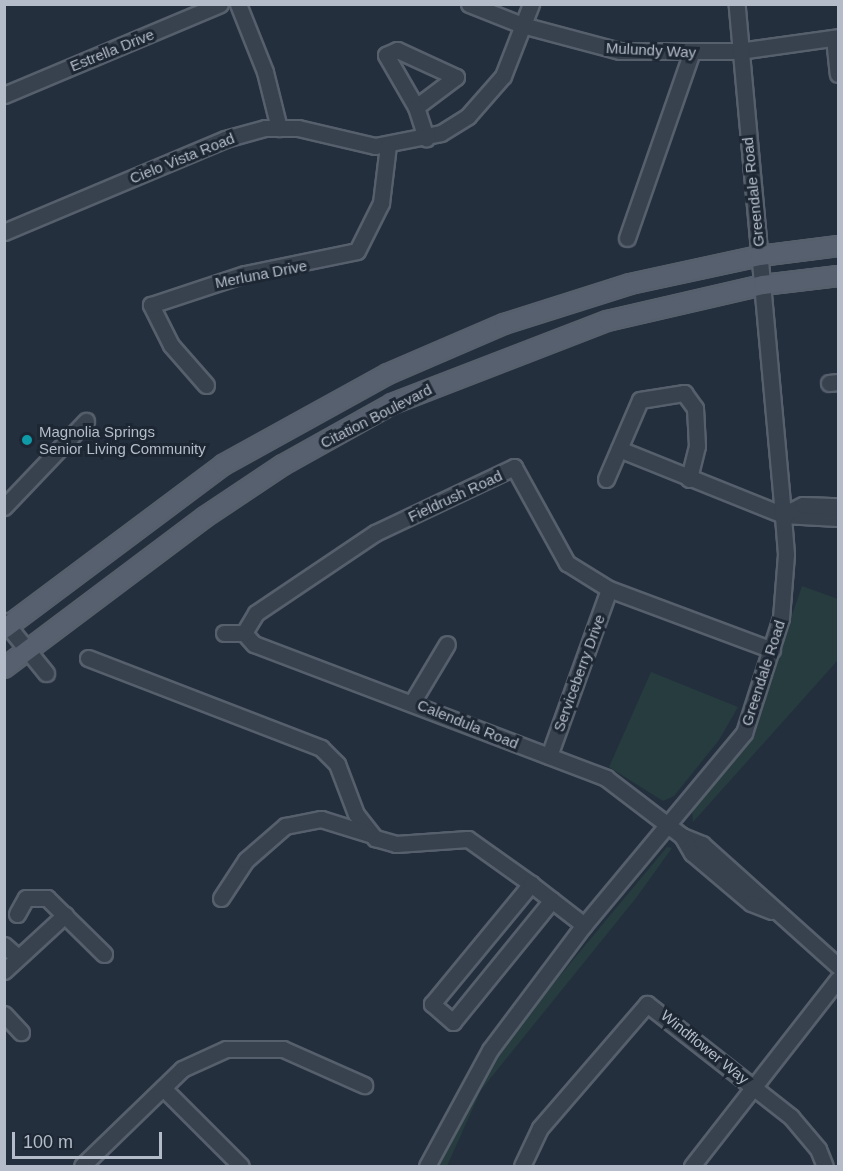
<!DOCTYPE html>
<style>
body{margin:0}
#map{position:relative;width:843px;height:1171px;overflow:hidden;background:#242f3e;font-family:Arial,sans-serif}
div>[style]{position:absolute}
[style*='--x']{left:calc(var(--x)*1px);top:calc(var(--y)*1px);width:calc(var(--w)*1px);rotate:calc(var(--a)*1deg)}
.green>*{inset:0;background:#263c3f}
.roads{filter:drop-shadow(2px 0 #565f6c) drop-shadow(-2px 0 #565f6c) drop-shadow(0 2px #565f6c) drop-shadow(0 -2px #565f6c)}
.minor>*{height:15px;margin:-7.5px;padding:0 7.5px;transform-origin:7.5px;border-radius:7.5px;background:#38414e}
.major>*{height:18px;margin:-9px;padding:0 9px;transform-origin:9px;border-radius:9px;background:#56606e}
.dots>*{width:16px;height:16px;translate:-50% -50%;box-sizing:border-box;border:3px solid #1d2633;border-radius:50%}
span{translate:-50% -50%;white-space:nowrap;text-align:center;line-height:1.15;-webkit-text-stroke:6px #1d2633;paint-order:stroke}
.street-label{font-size:15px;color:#b4bcc9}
.poi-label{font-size:15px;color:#b4bcc9}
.left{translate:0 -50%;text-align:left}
.frame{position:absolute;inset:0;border:6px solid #b4bcc9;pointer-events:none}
.scale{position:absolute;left:12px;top:1132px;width:150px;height:27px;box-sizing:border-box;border:3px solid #b4bcc9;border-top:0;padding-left:8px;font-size:18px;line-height:21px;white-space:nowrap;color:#b4bcc9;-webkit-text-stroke:4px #1d2633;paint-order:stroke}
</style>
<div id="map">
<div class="green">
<div style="clip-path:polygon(802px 586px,838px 599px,838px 660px,693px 822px,692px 810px,735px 757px,758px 714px)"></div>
<div style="clip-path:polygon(651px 672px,738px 707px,719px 740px,674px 796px,663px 801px,609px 767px)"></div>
<div style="clip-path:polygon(667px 847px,672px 848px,636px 898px,481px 1090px,447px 1166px,439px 1166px,488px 1062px)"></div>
</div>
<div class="roads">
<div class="minor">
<div style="--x:238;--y:4;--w:73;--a:68.3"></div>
<div style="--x:265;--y:72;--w:58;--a:76"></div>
<div style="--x:469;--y:4;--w:57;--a:21.6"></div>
<div style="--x:522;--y:25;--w:101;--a:14.9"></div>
<div style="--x:620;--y:51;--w:119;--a:0"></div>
<div style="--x:739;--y:51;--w:100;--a:-8"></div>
<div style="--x:834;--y:38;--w:36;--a:84"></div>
<div style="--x:4;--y:95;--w:234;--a:-22.8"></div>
<div style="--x:416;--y:107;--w:50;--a:-36.9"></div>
<div style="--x:456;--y:77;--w:65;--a:-155.4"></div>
<div style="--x:397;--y:50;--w:12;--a:156"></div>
<div style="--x:386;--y:55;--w:60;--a:60"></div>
<div style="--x:416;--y:107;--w:33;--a:72"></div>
<div style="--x:4;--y:232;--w:240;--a:-22.8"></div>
<div style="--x:225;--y:139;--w:41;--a:-15.4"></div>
<div style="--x:265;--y:128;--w:33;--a:0"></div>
<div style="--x:298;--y:128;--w:79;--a:13.2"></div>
<div style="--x:375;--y:146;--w:67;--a:-11.1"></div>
<div style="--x:441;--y:133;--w:32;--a:-32"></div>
<div style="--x:468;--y:116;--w:53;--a:-48.8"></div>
<div style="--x:503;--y:76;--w:77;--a:-68.7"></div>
<div style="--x:627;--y:238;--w:195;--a:-70.8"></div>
<div style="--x:829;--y:383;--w:9;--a:-6"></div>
<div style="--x:206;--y:385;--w:53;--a:-131.2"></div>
<div style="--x:171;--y:345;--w:45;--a:-116.6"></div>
<div style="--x:151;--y:305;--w:99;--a:-18.3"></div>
<div style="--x:245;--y:274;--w:114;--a:-11.6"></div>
<div style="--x:357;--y:251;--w:54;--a:-63.4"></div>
<div style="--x:381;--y:203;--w:58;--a:-83.1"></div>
<div style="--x:619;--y:449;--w:177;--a:21.9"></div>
<div style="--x:783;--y:515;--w:55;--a:3.1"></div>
<div style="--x:606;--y:479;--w:86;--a:-66.7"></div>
<div style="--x:640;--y:400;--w:45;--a:-9"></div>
<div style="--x:684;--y:393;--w:19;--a:54"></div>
<div style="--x:695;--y:408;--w:38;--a:87"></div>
<div style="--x:697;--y:446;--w:34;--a:104"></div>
<div style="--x:4;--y:507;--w:119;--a:-46.4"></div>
<div style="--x:783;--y:515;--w:22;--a:-27"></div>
<div style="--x:803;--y:505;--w:35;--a:2"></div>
<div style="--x:4;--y:621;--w:67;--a:51.1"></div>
<div style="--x:224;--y:633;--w:20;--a:0"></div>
<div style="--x:244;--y:633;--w:15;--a:48"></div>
<div style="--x:254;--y:644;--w:377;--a:20.8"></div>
<div style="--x:606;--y:778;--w:96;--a:37.3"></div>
<div style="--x:682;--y:836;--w:22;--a:22"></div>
<div style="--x:702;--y:844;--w:183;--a:41.9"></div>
<div style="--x:244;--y:633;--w:23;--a:-59"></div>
<div style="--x:256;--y:613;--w:143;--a:-33.9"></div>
<div style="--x:375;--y:533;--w:154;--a:-25.4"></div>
<div style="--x:514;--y:467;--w:110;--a:61.1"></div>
<div style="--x:567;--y:563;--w:49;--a:31.8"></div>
<div style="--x:609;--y:589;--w:174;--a:20.5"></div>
<div style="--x:88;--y:658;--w:250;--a:21.1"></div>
<div style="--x:321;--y:748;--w:23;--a:45"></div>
<div style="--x:337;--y:764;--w:53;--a:69.2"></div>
<div style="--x:356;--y:814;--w:31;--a:52"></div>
<div style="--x:375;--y:838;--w:22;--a:16"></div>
<div style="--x:396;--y:844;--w:72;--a:-4"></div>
<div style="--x:468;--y:839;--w:77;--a:35.5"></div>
<div style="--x:413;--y:701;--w:66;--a:-59.2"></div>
<div style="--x:549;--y:756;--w:177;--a:-70.2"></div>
<div style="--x:682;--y:836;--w:20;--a:60"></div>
<div style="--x:692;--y:853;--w:77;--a:40.3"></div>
<div style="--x:751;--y:903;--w:22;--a:21"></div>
<div style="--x:221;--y:898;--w:45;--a:-56.7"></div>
<div style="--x:246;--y:860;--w:52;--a:-41.1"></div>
<div style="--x:285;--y:826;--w:37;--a:-11"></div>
<div style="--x:321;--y:819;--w:50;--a:17.4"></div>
<div style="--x:552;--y:900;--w:157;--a:129.1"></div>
<div style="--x:453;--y:1022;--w:28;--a:-139"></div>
<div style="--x:432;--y:1004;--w:156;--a:-50.5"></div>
<div style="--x:531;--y:884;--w:67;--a:37.7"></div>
<div style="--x:17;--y:914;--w:18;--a:-61"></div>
<div style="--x:26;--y:898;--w:21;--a:0"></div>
<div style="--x:47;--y:898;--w:80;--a:44.5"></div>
<div style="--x:4;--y:945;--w:18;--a:41"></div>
<div style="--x:4;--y:971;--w:83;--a:-42.6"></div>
<div style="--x:4;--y:1014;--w:25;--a:47"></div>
<div style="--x:163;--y:1088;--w:110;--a:45"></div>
<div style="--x:82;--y:1166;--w:139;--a:-44.1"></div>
<div style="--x:182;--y:1069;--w:48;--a:-24.4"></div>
<div style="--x:226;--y:1049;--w:57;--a:0"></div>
<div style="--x:283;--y:1049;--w:89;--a:24"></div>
<div style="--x:427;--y:1166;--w:132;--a:-61.5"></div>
<div style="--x:490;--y:1050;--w:156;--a:-53.1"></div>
<div style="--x:584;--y:925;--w:250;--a:-50.2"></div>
<div style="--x:744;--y:733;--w:121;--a:-72.2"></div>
<div style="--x:781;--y:618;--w:64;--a:-85.5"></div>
<div style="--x:786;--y:554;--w:62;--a:-94.6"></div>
<div style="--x:781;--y:492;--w:490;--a:-95.2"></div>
<div style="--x:522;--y:1166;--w:42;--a:-64.7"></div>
<div style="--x:540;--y:1128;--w:164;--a:-49.2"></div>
<div style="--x:647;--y:1004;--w:183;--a:38.1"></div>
<div style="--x:791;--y:1117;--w:42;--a:49.8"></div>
<div style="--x:818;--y:1149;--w:18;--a:68"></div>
<div style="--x:692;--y:1166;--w:237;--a:-52"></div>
</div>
<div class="major">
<div style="--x:4;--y:629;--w:274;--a:-36.8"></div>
<div style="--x:223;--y:465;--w:188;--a:-28.9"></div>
<div style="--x:388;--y:374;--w:126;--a:-23.3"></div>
<div style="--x:504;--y:324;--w:132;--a:-17.6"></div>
<div style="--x:630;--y:284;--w:133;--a:-12.2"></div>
<div style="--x:760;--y:256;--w:79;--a:-7.3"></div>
<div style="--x:4;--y:668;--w:251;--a:-36.9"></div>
<div style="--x:205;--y:517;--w:94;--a:-33.7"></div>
<div style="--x:283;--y:465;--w:125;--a:-29.2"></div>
<div style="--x:392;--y:404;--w:230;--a:-21.1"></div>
<div style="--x:607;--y:321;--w:160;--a:-13"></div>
<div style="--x:763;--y:285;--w:76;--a:-6.8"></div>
</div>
</div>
<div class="dots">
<div style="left:27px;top:440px;background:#0f9aa8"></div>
</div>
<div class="street-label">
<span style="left:112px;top:50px;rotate:-22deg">Estrella Drive</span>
<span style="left:651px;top:50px;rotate:3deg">Mulundy Way</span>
<span style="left:182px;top:158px;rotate:-22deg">Cielo Vista Road</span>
<span style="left:753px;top:192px;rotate:-96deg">Greendale Road</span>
<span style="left:261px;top:274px;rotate:-11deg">Merluna Drive</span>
<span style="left:376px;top:416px;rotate:-27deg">Citation Boulevard</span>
<span style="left:455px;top:496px;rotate:-25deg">Fieldrush Road</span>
<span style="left:579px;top:673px;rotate:-70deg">Serviceberry Drive</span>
<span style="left:763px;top:673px;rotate:-72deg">Greendale Road</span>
<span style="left:468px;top:724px;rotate:22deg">Calendula Road</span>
<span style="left:705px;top:1047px;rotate:39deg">Windflower Way</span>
</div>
<div class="poi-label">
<span class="left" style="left:39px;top:440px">Magnolia Springs<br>Senior Living Community</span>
</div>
<div class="frame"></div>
<div class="scale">100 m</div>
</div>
